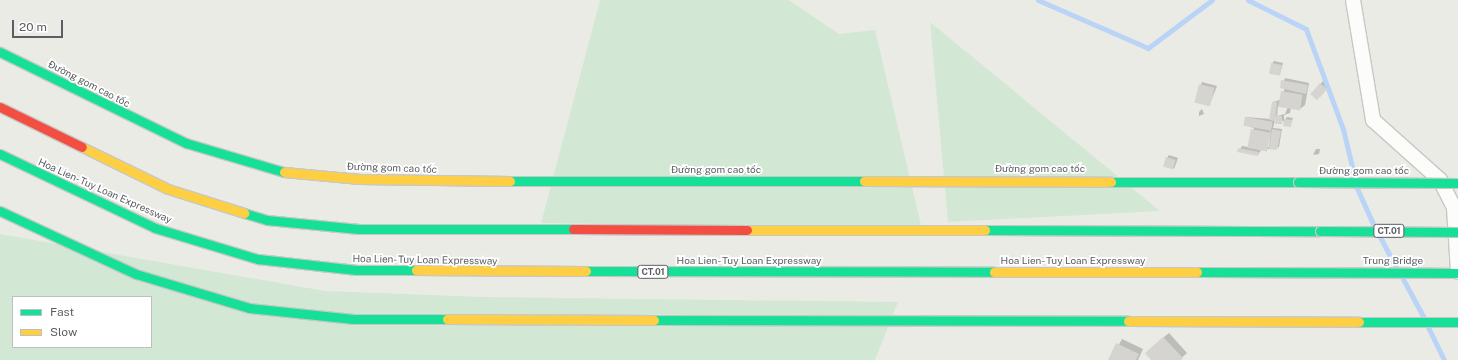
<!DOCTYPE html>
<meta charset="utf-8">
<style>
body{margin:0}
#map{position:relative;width:1458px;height:360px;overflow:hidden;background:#ebebe6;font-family:"Public Sans",sans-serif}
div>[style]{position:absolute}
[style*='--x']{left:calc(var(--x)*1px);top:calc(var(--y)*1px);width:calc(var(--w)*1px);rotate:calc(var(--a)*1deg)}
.green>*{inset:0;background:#d3e8d4}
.shadow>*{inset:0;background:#0003}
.stream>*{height:5px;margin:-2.5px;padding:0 2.5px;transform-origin:2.5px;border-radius:2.5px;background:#b9d4f7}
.building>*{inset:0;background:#d5d4d1;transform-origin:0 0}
.roads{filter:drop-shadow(1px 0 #c7c8c6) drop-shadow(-1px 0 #c7c8c6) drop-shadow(0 1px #c7c8c6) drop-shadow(0 -1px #c7c8c6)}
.street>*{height:14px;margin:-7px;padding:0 7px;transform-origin:7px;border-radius:7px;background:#fcfcfb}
.fast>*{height:9px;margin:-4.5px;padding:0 4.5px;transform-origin:4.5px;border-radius:4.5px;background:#16e098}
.slow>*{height:9px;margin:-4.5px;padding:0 4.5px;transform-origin:4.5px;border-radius:4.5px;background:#ffcf43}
.jam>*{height:9px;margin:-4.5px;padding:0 4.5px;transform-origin:4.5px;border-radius:4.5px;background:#f24e42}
.bridges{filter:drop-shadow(1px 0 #c8c8c7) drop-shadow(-1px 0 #c8c8c7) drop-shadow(0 1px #c8c8c7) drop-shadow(0 -1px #c8c8c7)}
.fast-bridge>*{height:9px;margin:-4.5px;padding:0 4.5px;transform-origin:4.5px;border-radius:4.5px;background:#16e098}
span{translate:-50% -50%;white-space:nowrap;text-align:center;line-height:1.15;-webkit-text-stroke:3.5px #fff;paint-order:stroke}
.shield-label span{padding:1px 3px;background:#fff;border:1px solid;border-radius:3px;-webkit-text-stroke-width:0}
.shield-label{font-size:9px;color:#5b5e64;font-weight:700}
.street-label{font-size:10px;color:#5b5e64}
.legend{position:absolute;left:12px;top:296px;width:140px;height:52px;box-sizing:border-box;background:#fff;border:1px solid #bdbfc1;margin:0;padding:5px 7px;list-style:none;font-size:12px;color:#5b5e64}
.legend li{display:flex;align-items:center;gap:8px;height:20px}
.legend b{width:20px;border:1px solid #bdbfc1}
.scale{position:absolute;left:12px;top:20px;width:51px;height:18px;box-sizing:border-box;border:2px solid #5b5e64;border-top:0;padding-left:5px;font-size:12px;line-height:14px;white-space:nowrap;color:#5b5e64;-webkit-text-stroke:3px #fff;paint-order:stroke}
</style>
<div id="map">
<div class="green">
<div style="clip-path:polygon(600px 0,789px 0,839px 34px,875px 30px,922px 229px,541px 223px)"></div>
<div style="clip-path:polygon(930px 22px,1160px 211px,948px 222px)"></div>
<div style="clip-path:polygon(evenodd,0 234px,325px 291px,484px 297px,898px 302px,875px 360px,0 360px,0 234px,13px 297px,151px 297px,151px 347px,13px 347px,13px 297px)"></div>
</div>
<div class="shadow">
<div style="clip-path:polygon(1274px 61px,1283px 63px,1280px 74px,1272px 64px)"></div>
<div style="clip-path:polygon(evenodd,1285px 78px,1309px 83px,1305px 105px,1300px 109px,1291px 108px,1290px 113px,1284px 115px,1284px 121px,1287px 117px,1293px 118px,1290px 126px,1276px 116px,1273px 128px,1282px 129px,1279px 147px,1261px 150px,1258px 155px,1239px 151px,1242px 146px,1248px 147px,1254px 128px,1244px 125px,1246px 117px,1270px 119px,1273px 102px,1280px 100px,1285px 88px,1281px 88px,1285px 78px,1278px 106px,1288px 107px,1285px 114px,1277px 116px,1278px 106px,1285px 78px,1271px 128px,1269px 147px,1267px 147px,1271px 128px)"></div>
<div style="clip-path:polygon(1323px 81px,1329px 86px,1320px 97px,1312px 94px)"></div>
<div style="clip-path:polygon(1202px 82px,1217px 86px,1209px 106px,1195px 102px)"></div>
<div style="clip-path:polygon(1202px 109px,1204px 114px,1199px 116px,1199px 112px)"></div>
<div style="clip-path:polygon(1316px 149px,1320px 149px,1319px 154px,1313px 155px)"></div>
<div style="clip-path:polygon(1169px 155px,1178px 158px,1174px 169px,1167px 158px)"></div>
<div style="clip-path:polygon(1169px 333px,1187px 353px,1179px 360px,1153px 360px,1151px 348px)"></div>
<div style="clip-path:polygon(1122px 339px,1143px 349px,1138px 360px,1110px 360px)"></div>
</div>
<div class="stream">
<div style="--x:1038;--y:0;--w:120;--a:23.6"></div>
<div style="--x:1148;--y:48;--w:80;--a:-36.9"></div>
<div style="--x:1248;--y:0;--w:65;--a:26.6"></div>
<div style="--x:1306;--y:29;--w:107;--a:69.7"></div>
<div style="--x:1343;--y:129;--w:51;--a:76.5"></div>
<div style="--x:1356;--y:186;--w:44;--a:65.8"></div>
<div style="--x:1380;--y:237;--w:34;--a:62"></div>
<div style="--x:1403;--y:279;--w:44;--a:61.7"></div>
<div style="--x:1428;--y:327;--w:37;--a:64"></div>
</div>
<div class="building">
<div style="left:1271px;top:63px;width:11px;height:11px;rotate:10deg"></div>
<div style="clip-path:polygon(1281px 80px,1308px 85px,1306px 94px,1280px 88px)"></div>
<div style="left:1320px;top:83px;width:9px;height:15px;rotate:41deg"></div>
<div style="left:1199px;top:84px;width:16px;height:19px;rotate:14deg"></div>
<div style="left:1281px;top:91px;width:22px;height:16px;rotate:10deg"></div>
<div style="clip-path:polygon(1272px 102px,1277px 102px,1275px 121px,1269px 120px)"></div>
<div style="clip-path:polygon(1276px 115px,1282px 116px,1282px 124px,1275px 124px)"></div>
<div style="left:1245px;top:117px;width:28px;height:9px;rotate:10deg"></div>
<div style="left:1284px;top:119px;width:8px;height:7px;rotate:7deg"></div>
<div style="left:1251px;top:129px;width:20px;height:19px;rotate:11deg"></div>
<div style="clip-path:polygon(1272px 129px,1281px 131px,1277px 150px,1269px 149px)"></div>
<div style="left:1238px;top:148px;width:21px;height:4px;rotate:11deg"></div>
<div style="left:1166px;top:157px;width:10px;height:10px;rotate:17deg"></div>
<div style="clip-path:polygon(1163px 337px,1183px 358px,1181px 360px,1151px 360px,1145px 353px)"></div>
<div style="clip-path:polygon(1116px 343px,1139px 354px,1136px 360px,1108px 360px)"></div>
</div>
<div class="roads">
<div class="street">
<div style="--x:1353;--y:0;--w:122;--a:80.5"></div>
<div style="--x:1373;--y:120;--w:90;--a:41.8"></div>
<div style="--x:1440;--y:180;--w:31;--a:63"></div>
<div style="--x:1454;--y:208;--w:64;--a:86.4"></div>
</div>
<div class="fast">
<div style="--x:0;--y:52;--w:207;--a:26.1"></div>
<div style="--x:186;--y:143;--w:102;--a:16.5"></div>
<div style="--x:0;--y:154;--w:172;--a:25.5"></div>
<div style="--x:155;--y:228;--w:108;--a:16.8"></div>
<div style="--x:258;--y:259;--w:99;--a:6.4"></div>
<div style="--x:356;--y:270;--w:60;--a:0"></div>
<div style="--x:510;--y:181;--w:354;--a:0"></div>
<div style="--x:1111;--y:182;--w:187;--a:0"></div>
<div style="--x:0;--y:211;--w:150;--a:24.9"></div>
<div style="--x:136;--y:274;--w:118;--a:16.7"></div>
<div style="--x:249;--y:308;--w:105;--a:6"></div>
<div style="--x:353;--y:319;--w:94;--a:0"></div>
<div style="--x:244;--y:213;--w:24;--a:17"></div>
<div style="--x:267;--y:220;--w:92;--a:5.6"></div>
<div style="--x:359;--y:229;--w:214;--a:0"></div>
<div style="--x:985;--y:230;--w:335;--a:0.2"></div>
<div style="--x:586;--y:271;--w:408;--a:0.1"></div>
<div style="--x:1197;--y:272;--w:261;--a:0.2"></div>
<div style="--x:654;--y:320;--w:474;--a:0.1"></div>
<div style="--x:1359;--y:322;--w:99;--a:0"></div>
</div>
<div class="slow">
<div style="--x:82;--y:147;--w:96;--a:26"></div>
<div style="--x:168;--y:189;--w:80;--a:17.5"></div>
<div style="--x:284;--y:172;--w:76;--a:5.3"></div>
<div style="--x:360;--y:179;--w:150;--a:0.8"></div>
<div style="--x:864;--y:181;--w:247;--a:0.2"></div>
<div style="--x:747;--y:230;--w:238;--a:0"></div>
<div style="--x:416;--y:270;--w:170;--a:0.3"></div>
<div style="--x:994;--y:272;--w:203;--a:0"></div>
<div style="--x:447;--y:319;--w:207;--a:0.3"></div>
<div style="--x:1128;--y:321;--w:231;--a:0.2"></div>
</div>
<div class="jam">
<div style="--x:0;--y:107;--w:91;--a:26"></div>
<div style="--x:573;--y:229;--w:174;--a:0.3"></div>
</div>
</div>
<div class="bridges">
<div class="fast-bridge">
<div style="--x:1298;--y:182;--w:160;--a:0.4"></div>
<div style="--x:1320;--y:231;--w:138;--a:0.4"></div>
</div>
</div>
<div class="shield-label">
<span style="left:1389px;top:231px">CT.01</span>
<span style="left:653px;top:272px">CT.01</span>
</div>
<div class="street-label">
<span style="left:89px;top:84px;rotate:27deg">Đường gom cao tốc</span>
<span style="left:392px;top:168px;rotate:2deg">Đường gom cao tốc</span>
<span style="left:1040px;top:169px">Đường gom cao tốc</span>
<span style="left:716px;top:170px">Đường gom cao tốc</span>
<span style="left:1364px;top:171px">Đường gom cao tốc</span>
<span style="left:105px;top:191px;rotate:24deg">Hoa Lien- Tuy Loan Expressway</span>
<span style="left:425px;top:260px;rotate:1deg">Hoa Lien- Tuy Loan Expressway</span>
<span style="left:749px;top:261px">Hoa Lien- Tuy Loan Expressway</span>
<span style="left:1073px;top:261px">Hoa Lien- Tuy Loan Expressway</span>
<span style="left:1393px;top:261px">Trung Bridge</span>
</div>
<ul class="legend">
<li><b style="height:5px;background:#16e098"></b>Fast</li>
<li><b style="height:5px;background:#ffcf43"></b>Slow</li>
</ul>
<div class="scale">20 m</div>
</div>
